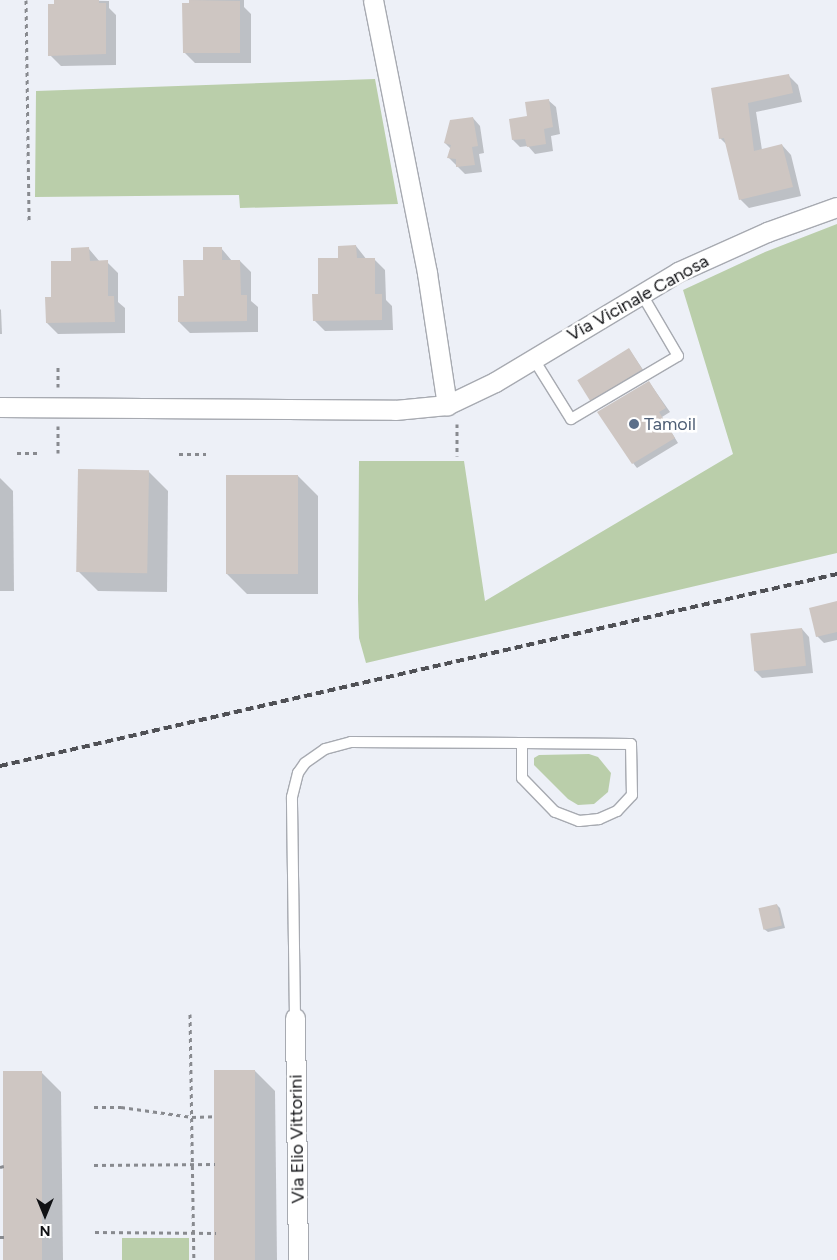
<!DOCTYPE html>
<style>
body{margin:0}
#map{position:relative;width:837px;height:1260px;overflow:hidden;background:#edf0f7;font-family:Figtree,sans-serif}
div>[style]{position:absolute}
[style*='--x']{left:calc(var(--x)*1px);top:calc(var(--y)*1px);width:calc(var(--w)*1px);rotate:calc(var(--a)*1deg)}
.green>*{inset:0;background:#baceaa;transform-origin:0 0}
.shadow>*{inset:0;background:#0003;transform-origin:0 0}
.building>*{inset:0;background:#cec6c2;transform-origin:0 0}
.path>*{height:3px;margin-top:-1.5px;transform-origin:0;background:repeating-linear-gradient(90deg,#888a8f 0 4px,transparent 0 8px)}
.roads{filter:drop-shadow(1px 0 #a7aab1) drop-shadow(-1px 0 #a7aab1) drop-shadow(0 1px #a7aab1) drop-shadow(0 -1px #a7aab1)}
.service>*{height:10px;margin:-5px;padding:0 5px;transform-origin:5px;border-radius:5px;background:#fff}
.minor>*{height:19px;margin:-9.5px;padding:0 9.5px;transform-origin:9.5px;border-radius:9.5px;background:#fff}
.rail>*{height:4px;margin-top:-2px;transform-origin:0;background:repeating-linear-gradient(90deg,#4f5055 0 8px,transparent 0 12px)}
.dots>*{width:14px;height:14px;translate:-50% -50%;box-sizing:border-box;border:2px solid #fff;border-radius:50%}
span{translate:-50% -50%;white-space:nowrap;text-align:center;line-height:1.15;-webkit-text-stroke:5px #fff;paint-order:stroke}
.street-label{font-size:18px;color:#111215}
.service-label{font-size:18px;color:#4e5e75}
.left{translate:0 -50%;text-align:left}
.north{position:absolute;left:20px;top:1190px;width:50px;height:50px;-webkit-text-stroke:4px #fff;paint-order:stroke;rotate:180deg;font-size:14px;font-weight:700;line-height:20px;text-align:center;color:#111215}
.north::after{content:'';display:block;margin:auto;width:18px;height:22px;background:#111215;clip-path:polygon(50% 0,100% 100%,50% 72%,0 100%)}
</style>
<div id="map">
<div class="green">
<div style="clip-path:polygon(375px 79px,398px 204px,240px 208px,239px 195px,35px 197px,36px 91px)"></div>
<div style="clip-path:polygon(837px 224px,837px 553px,366px 663px,359px 638px,358px 599px,359px 461px,464px 461px,485px 601px,733px 454px,683px 290px,765px 252px)"></div>
<div style="clip-path:polygon(589px 754px,598px 757px,611px 773px,608px 792px,594px 804px,578px 805px,568px 799px,534px 765px,534px 758px,539px 755px)"></div>
<div style="left:122px;top:1238px;width:67px;height:22px"></div>
</div>
<div class="shadow">
<div style="clip-path:polygon(55px 0,109px 1px,109px 8px,116px 15px,116px 65px,61px 66px,50px 55px)"></div>
<div style="clip-path:polygon(190px 0,244px 0,244px 7px,251px 14px,251px 63px,195px 63px,184px 52px)"></div>
<div style="clip-path:polygon(789px 76px,798px 85px,802px 102px,756px 112px,762px 150px,782px 145px,791px 155px,801px 196px,749px 208px,740px 199px,727px 145px,720px 138px,713px 89px)"></div>
<div style="clip-path:polygon(548px 100px,556px 107px,560px 134px,551px 136px,553px 151px,535px 154px,528px 146px,520px 147px,513px 140px,529px 117px)"></div>
<div style="clip-path:polygon(473px 118px,480px 126px,484px 153px,479px 154px,482px 172px,465px 174px,449px 158px,451px 149px,445px 143px)"></div>
<div style="clip-path:polygon(356px 246px,367px 260px,374px 259px,385px 270px,386px 300px,392px 306px,393px 330px,325px 331px,314px 320px,320px 296px,339px 259px)"></div>
<div style="clip-path:polygon(221px 248px,232px 261px,240px 261px,251px 272px,251px 301px,258px 307px,258px 332px,190px 333px,179px 322px,185px 297px,205px 261px)"></div>
<div style="clip-path:polygon(89px 249px,100px 262px,107px 262px,118px 273px,118px 302px,125px 308px,125px 333px,58px 334px,47px 323px,53px 298px,72px 262px)"></div>
<div style="clip-path:polygon(0 309px,1px 310px,2px 334px,0 334px)"></div>
<div style="left:629px;top:349px;width:29px;height:60px;rotate:56deg"></div>
<div style="clip-path:polygon(649px 382px,670px 412px,662px 417px,678px 443px,637px 468px,633px 463px)"></div>
<div style="clip-path:polygon(148px 471px,168px 491px,167px 592px,98px 591px,78px 571px)"></div>
<div style="clip-path:polygon(298px 476px,318px 496px,318px 594px,247px 594px,227px 574px)"></div>
<div style="clip-path:polygon(0 478px,13px 491px,14px 591px,0 591px)"></div>
<div style="clip-path:polygon(837px 603px,837px 640px,824px 643px,817px 636px)"></div>
<div style="clip-path:polygon(802px 629px,809px 637px,813px 673px,762px 678px,755px 671px)"></div>
<div style="clip-path:polygon(777px 905px,780px 908px,785px 928px,768px 932px,764px 929px)"></div>
<div style="clip-path:polygon(255px 1071px,275px 1091px,277px 1260px,218px 1260px)"></div>
<div style="clip-path:polygon(41px 1072px,61px 1092px,63px 1260px,7px 1260px)"></div>
</div>
<div class="building">
<div style="clip-path:polygon(54px 0,99px 0,99px 3px,106px 3px,106px 54px,48px 56px,48px 4px,54px 4px)"></div>
<div style="clip-path:polygon(189px 0,240px 1px,240px 53px,183px 53px,182px 3px,189px 3px)"></div>
<div style="clip-path:polygon(789px 74px,793px 93px,748px 103px,754px 151px,782px 144px,793px 187px,739px 200px,724px 138px,719px 139px,711px 88px)"></div>
<div style="clip-path:polygon(549px 99px,553px 127px,544px 129px,546px 144px,527px 147px,525px 139px,512px 140px,509px 119px,527px 116px,525px 102px)"></div>
<div style="clip-path:polygon(473px 117px,478px 146px,472px 147px,475px 165px,456px 167px,456px 159px,447px 158px,451px 145px,444px 143px,450px 120px)"></div>
<div style="clip-path:polygon(356px 245px,357px 258px,375px 258px,375px 294px,382px 294px,382px 320px,313px 321px,312px 294px,318px 294px,318px 258px,338px 258px,338px 246px)"></div>
<div style="clip-path:polygon(89px 247px,90px 261px,108px 260px,108px 296px,114px 296px,115px 322px,46px 323px,45px 297px,51px 297px,51px 261px,71px 261px,71px 248px)"></div>
<div style="clip-path:polygon(203px 247px,222px 247px,222px 260px,240px 260px,241px 295px,247px 295px,247px 321px,178px 322px,178px 296px,184px 296px,183px 260px,203px 260px)"></div>
<div style="left:629px;top:348px;width:25px;height:61px;rotate:58deg"></div>
<div style="clip-path:polygon(649px 381px,666px 408px,659px 412px,675px 438px,632px 464px,597px 412px)"></div>
<div style="left:78px;top:469px;width:71px;height:103px;rotate:1deg"></div>
<div style="left:226px;top:475px;width:72px;height:99px"></div>
<div style="clip-path:polygon(837px 601px,837px 632px,816px 637px,809px 608px)"></div>
<div style="left:802px;top:628px;width:38px;height:52px;rotate:84deg"></div>
<div style="left:777px;top:904px;width:22px;height:19px;rotate:77deg"></div>
<div style="left:214px;top:1070px;width:41px;height:190px"></div>
<div style="left:3px;top:1071px;width:39px;height:189px"></div>
</div>
<div class="path">
<div style="--x:26;--y:0;--w:222;--a:89.2"></div>
<div style="--x:58;--y:387;--w:23;--a:-90"></div>
<div style="--x:457;--y:424;--w:32;--a:90"></div>
<div style="--x:58;--y:426;--w:27;--a:90"></div>
<div style="--x:17;--y:453;--w:23;--a:0"></div>
<div style="--x:179;--y:454;--w:27;--a:0"></div>
<div style="--x:190;--y:1014;--w:246;--a:89.1"></div>
<div style="--x:94;--y:1107;--w:27;--a:0"></div>
<div style="--x:121;--y:1107;--w:72;--a:8"></div>
<div style="--x:192;--y:1117;--w:23;--a:-2"></div>
<div style="--x:94;--y:1165;--w:121;--a:-0.5"></div>
<div style="--x:0;--y:1167;--w:4;--a:-14"></div>
<div style="--x:95;--y:1232;--w:121;--a:0.5"></div>
<div style="--x:0;--y:1237;--w:5;--a:0"></div>
</div>
<div class="roads">
<div class="service">
<div style="--x:533;--y:358;--w:72;--a:58.1"></div>
<div style="--x:571;--y:419;--w:124;--a:-30.5"></div>
<div style="--x:678;--y:356;--w:73;--a:-120.4"></div>
<div style="--x:295;--y:1018;--w:221;--a:-90.8"></div>
<div style="--x:292;--y:797;--w:25;--a:-76"></div>
<div style="--x:298;--y:773;--w:12;--a:-55"></div>
<div style="--x:305;--y:763;--w:24;--a:-35"></div>
<div style="--x:325;--y:749;--w:27;--a:-15"></div>
<div style="--x:351;--y:742;--w:171;--a:0.3"></div>
<div style="--x:522;--y:743;--w:109;--a:0.5"></div>
<div style="--x:631;--y:744;--w:51;--a:88.9"></div>
<div style="--x:632;--y:795;--w:22;--a:133"></div>
<div style="--x:617;--y:811;--w:20;--a:156"></div>
<div style="--x:599;--y:819;--w:20;--a:174"></div>
<div style="--x:579;--y:821;--w:26;--a:-159"></div>
<div style="--x:555;--y:812;--w:47;--a:-134.1"></div>
<div style="--x:522;--y:778;--w:35;--a:-90"></div>
</div>
<div class="minor">
<div style="--x:373;--y:0;--w:278;--a:78.8"></div>
<div style="--x:427;--y:273;--w:134;--a:81.4"></div>
<div style="--x:0;--y:407;--w:395;--a:0.4"></div>
<div style="--x:395;--y:410;--w:52;--a:-5.5"></div>
<div style="--x:447;--y:405;--w:53;--a:-25.6"></div>
<div style="--x:495;--y:382;--w:214;--a:-31"></div>
<div style="--x:678;--y:272;--w:98;--a:-24.2"></div>
<div style="--x:767;--y:232;--w:74;--a:-19.7"></div>
<div style="--x:295;--y:1018;--w:242;--a:89.3"></div>
</div>
</div>
<div class="rail">
<div style="--x:0;--y:766;--w:859;--a:-12.92"></div>
</div>
<div class="dots">
<div style="left:634px;top:424px;background:#5c6f8a"></div>
</div>
<div class="street-label">
<span style="left:638px;top:298px;rotate:-29deg">Via Vicinale Canosa</span>
<span style="left:297px;top:1139px;rotate:-91deg">Via Elio Vittorini</span>
</div>
<div class="service-label">
<span class="left" style="left:644px;top:424px">Tamoil</span>
</div>
<div class="north">N</div>
</div>
